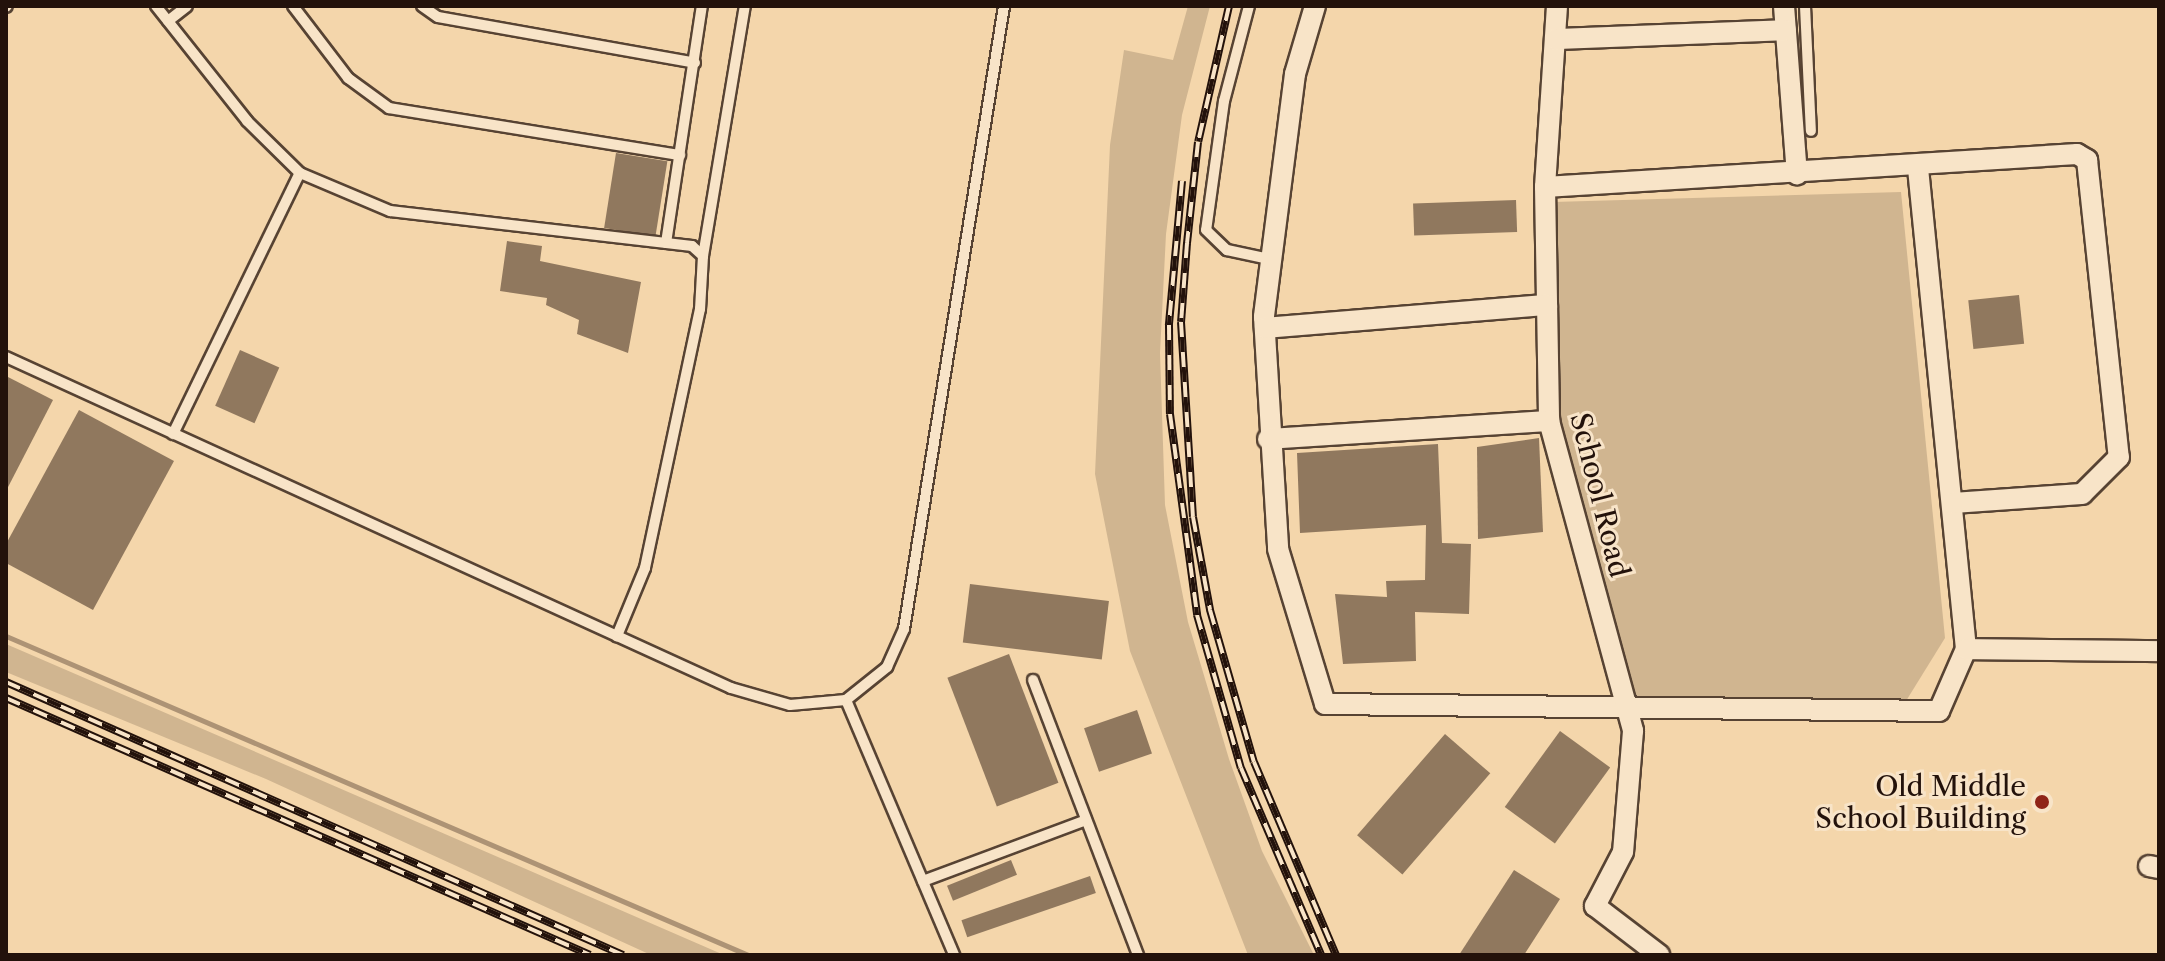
<!DOCTYPE html>
<style>
body{margin:0}
#map{position:relative;width:2165px;height:961px;overflow:hidden;background:#f4d6ab;font-family:"Libre Caslon Text",serif}
div>[style]{position:absolute}
[style*='--x']{left:calc(var(--x)*1px);top:calc(var(--y)*1px);width:calc(var(--w)*1px);rotate:calc(var(--a)*1deg)}
.green>*{inset:0;background:#d0b590}
.stream>*{height:5px;margin:-2.5px;padding:0 2.5px;transform-origin:2.5px;border-radius:2.5px;background:#ad9375}
.building>*{inset:0;background:#90785e;transform-origin:0 0}
.roads{filter:drop-shadow(2px 0 #574333) drop-shadow(-2px 0 #574333) drop-shadow(0 2px #574333) drop-shadow(0 -2px #574333)}
.lane>*{height:10px;margin:-5px;padding:0 5px;transform-origin:5px;border-radius:5px;background:#f8e4c8}
.street>*{height:20px;margin:-10px;padding:0 10px;transform-origin:10px;border-radius:10px;background:#f8e4c8}
.rail>*{height:8px;margin-top:-4px;transform-origin:0;background:repeating-linear-gradient(90deg,#f8e4c8 0 15px,#23120b 0 30px);box-sizing:border-box;border-block:2px solid #23120b}
.dots>*{width:22px;height:22px;translate:-50% -50%;box-sizing:border-box;border:4px solid #f8e4c8;border-radius:50%}
span{translate:-50% -50%;white-space:nowrap;text-align:center;line-height:1.15;-webkit-text-stroke:6px #f8e4c8;paint-order:stroke}
.street-label{font-size:28px;color:#23120b}
.poi-label{font-size:28px;color:#23120b}
.right{translate:-100% -50%;text-align:right}
.frame{position:absolute;inset:0;border:8px solid #23120b;pointer-events:none}
</style>
<div id="map">
<div class="green">
<div style="clip-path:polygon(1188px 6px,1210px 6px,1182px 115px,1166px 234px,1160px 353px,1165px 505px,1188px 622px,1229px 759px,1262px 851px,1314px 955px,1248px 955px,1130px 651px,1095px 474px,1110px 145px,1124px 50px,1173px 60px)"></div>
<div style="clip-path:polygon(1901px 192px,1945px 638px,1906px 701px,1635px 698px,1559px 441px,1553px 202px)"></div>
<div style="clip-path:polygon(6px 644px,339px 788px,724px 955px,651px 955px,266px 779px,6px 672px)"></div>
</div>
<div class="stream">
<div style="--x:6;--y:636;--w:808;--a:23.26"></div>
</div>
<div class="building">
<div style="left:616px;top:153px;width:52px;height:76px;rotate:9deg"></div>
<div style="left:1516px;top:200px;width:32px;height:103px;rotate:88deg"></div>
<div style="clip-path:polygon(507px 241px,542px 246px,540px 261px,641px 282px,628px 353px,577px 334px,579px 320px,546px 305px,547px 298px,500px 291px)"></div>
<div style="left:2019px;top:295px;width:49px;height:51px;rotate:84deg"></div>
<div style="left:240px;top:350px;width:43px;height:61px;rotate:24deg"></div>
<div style="clip-path:polygon(6px 376px,53px 400px,6px 491px)"></div>
<div style="clip-path:polygon(79px 410px,174px 461px,93px 610px,6px 563px,6px 544px)"></div>
<div style="clip-path:polygon(1539px 438px,1543px 532px,1478px 539px,1477px 447px)"></div>
<div style="clip-path:polygon(1438px 444px,1442px 543px,1471px 544px,1469px 614px,1415px 612px,1416px 661px,1343px 664px,1335px 594px,1387px 597px,1386px 581px,1425px 580px,1426px 525px,1300px 533px,1297px 453px)"></div>
<div style="left:970px;top:584px;width:140px;height:59px;rotate:7deg"></div>
<div style="left:1009px;top:654px;width:138px;height:66px;rotate:69deg"></div>
<div style="left:1137px;top:710px;width:46px;height:56px;rotate:71deg"></div>
<div style="left:1560px;top:731px;width:62px;height:94px;rotate:36deg"></div>
<div style="left:1445px;top:734px;width:60px;height:134px;rotate:41deg"></div>
<div style="left:1011px;top:860px;width:16px;height:69px;rotate:68deg"></div>
<div style="clip-path:polygon(1514px 870px,1560px 899px,1524px 955px,1459px 955px)"></div>
<div style="left:1090px;top:876px;width:18px;height:136px;rotate:71deg"></div>
</div>
<div class="roads">
<div class="lane">
<div style="--x:156;--y:6;--w:147;--a:51.6"></div>
<div style="--x:247;--y:121;--w:74;--a:44.5"></div>
<div style="--x:300;--y:173;--w:98;--a:22.9"></div>
<div style="--x:390;--y:211;--w:304;--a:6.6"></div>
<div style="--x:692;--y:246;--w:15;--a:42"></div>
<div style="--x:703;--y:256;--w:53;--a:93.2"></div>
<div style="--x:700;--y:309;--w:265;--a:102"></div>
<div style="--x:645;--y:568;--w:74;--a:112.4"></div>
<div style="--x:293;--y:6;--w:91;--a:52.6"></div>
<div style="--x:348;--y:78;--w:51;--a:36.2"></div>
<div style="--x:389;--y:108;--w:295;--a:9.2"></div>
<div style="--x:422;--y:6;--w:19;--a:35"></div>
<div style="--x:438;--y:17;--w:261;--a:10.1"></div>
<div style="--x:1249;--y:6;--w:98;--a:104.7"></div>
<div style="--x:1224;--y:101;--w:130;--a:97.9"></div>
<div style="--x:1206;--y:230;--w:29;--a:44"></div>
<div style="--x:1227;--y:250;--w:43;--a:12.1"></div>
<div style="--x:1805;--y:6;--w:125;--a:87.3"></div>
<div style="--x:6;--y:7;--w:1;--a:-45"></div>
<div style="--x:168;--y:21;--w:24;--a:-38"></div>
<div style="--x:666;--y:243;--w:240;--a:-81.4"></div>
<div style="--x:703;--y:256;--w:254;--a:-80.5"></div>
<div style="--x:6;--y:357;--w:797;--a:24.54"></div>
<div style="--x:731;--y:688;--w:61;--a:16.1"></div>
<div style="--x:790;--y:705;--w:56;--a:-5.1"></div>
<div style="--x:846;--y:700;--w:53;--a:-38.8"></div>
<div style="--x:887;--y:667;--w:42;--a:-65.9"></div>
<div style="--x:904;--y:629;--w:631;--a:-80.88"></div>
<div style="--x:173;--y:434;--w:290;--a:-64.1"></div>
<div style="--x:1033;--y:680;--w:294;--a:69.1"></div>
<div style="--x:846;--y:700;--w:277;--a:67"></div>
<div style="--x:923;--y:881;--w:174;--a:-20.5"></div>
</div>
<div class="street">
<div style="--x:1315;--y:6;--w:71;--a:106.4"></div>
<div style="--x:1295;--y:74;--w:245;--a:97.3"></div>
<div style="--x:1264;--y:317;--w:232;--a:86.5"></div>
<div style="--x:1278;--y:549;--w:162;--a:73.1"></div>
<div style="--x:1325;--y:704;--w:614;--a:0.65"></div>
<div style="--x:1939;--y:711;--w:68;--a:-66.5"></div>
<div style="--x:1966;--y:649;--w:483;--a:-95.7"></div>
<div style="--x:1557;--y:6;--w:181;--a:93.8"></div>
<div style="--x:1545;--y:187;--w:234;--a:89"></div>
<div style="--x:1549;--y:421;--w:321;--a:74.8"></div>
<div style="--x:1633;--y:731;--w:121;--a:94.7"></div>
<div style="--x:1623;--y:852;--w:61;--a:117.4"></div>
<div style="--x:1595;--y:906;--w:81;--a:37.4"></div>
<div style="--x:1784;--y:6;--w:169;--a:85.6"></div>
<div style="--x:1555;--y:39;--w:231;--a:-2.2"></div>
<div style="--x:1545;--y:187;--w:533;--a:-3.55"></div>
<div style="--x:2077;--y:154;--w:12;--a:31"></div>
<div style="--x:2087;--y:160;--w:299;--a:83.9"></div>
<div style="--x:2119;--y:457;--w:52;--a:135"></div>
<div style="--x:2082;--y:494;--w:130;--a:176"></div>
<div style="--x:1265;--y:328;--w:283;--a:-4.7"></div>
<div style="--x:1268;--y:439;--w:282;--a:-3.7"></div>
<div style="--x:1966;--y:649;--w:193;--a:0.6"></div>
<div style="--x:2149;--y:866;--w:10;--a:11"></div>
</div>
</div>
<div class="rail">
<div style="--x:1229;--y:6;--w:139;--a:102.8"></div>
<div style="--x:1198;--y:142;--w:102;--a:96.2"></div>
<div style="--x:1187;--y:243;--w:79;--a:94.3"></div>
<div style="--x:1181;--y:322;--w:195;--a:86.5"></div>
<div style="--x:1193;--y:517;--w:95;--a:79.6"></div>
<div style="--x:1210;--y:610;--w:158;--a:73.9"></div>
<div style="--x:1254;--y:762;--w:210;--a:67"></div>
<div style="--x:1182;--y:181;--w:145;--a:95.2"></div>
<div style="--x:1169;--y:325;--w:89;--a:89.4"></div>
<div style="--x:1170;--y:414;--w:203;--a:82.3"></div>
<div style="--x:1197;--y:615;--w:159;--a:74"></div>
<div style="--x:1241;--y:768;--w:203;--a:66.8"></div>
<div style="--x:6;--y:682;--w:675;--a:23.87"></div>
<div style="--x:6;--y:698;--w:638;--a:23.75"></div>
</div>
<div class="dots">
<div style="left:2042px;top:802px;background:#8f2418"></div>
</div>
<div class="street-label">
<span style="left:1600px;top:495px;rotate:76deg">School Road</span>
</div>
<div class="poi-label">
<span class="right" style="left:2026px;top:802px">Old Middle<br>School Building</span>
</div>
<div class="frame"></div>
</div>
